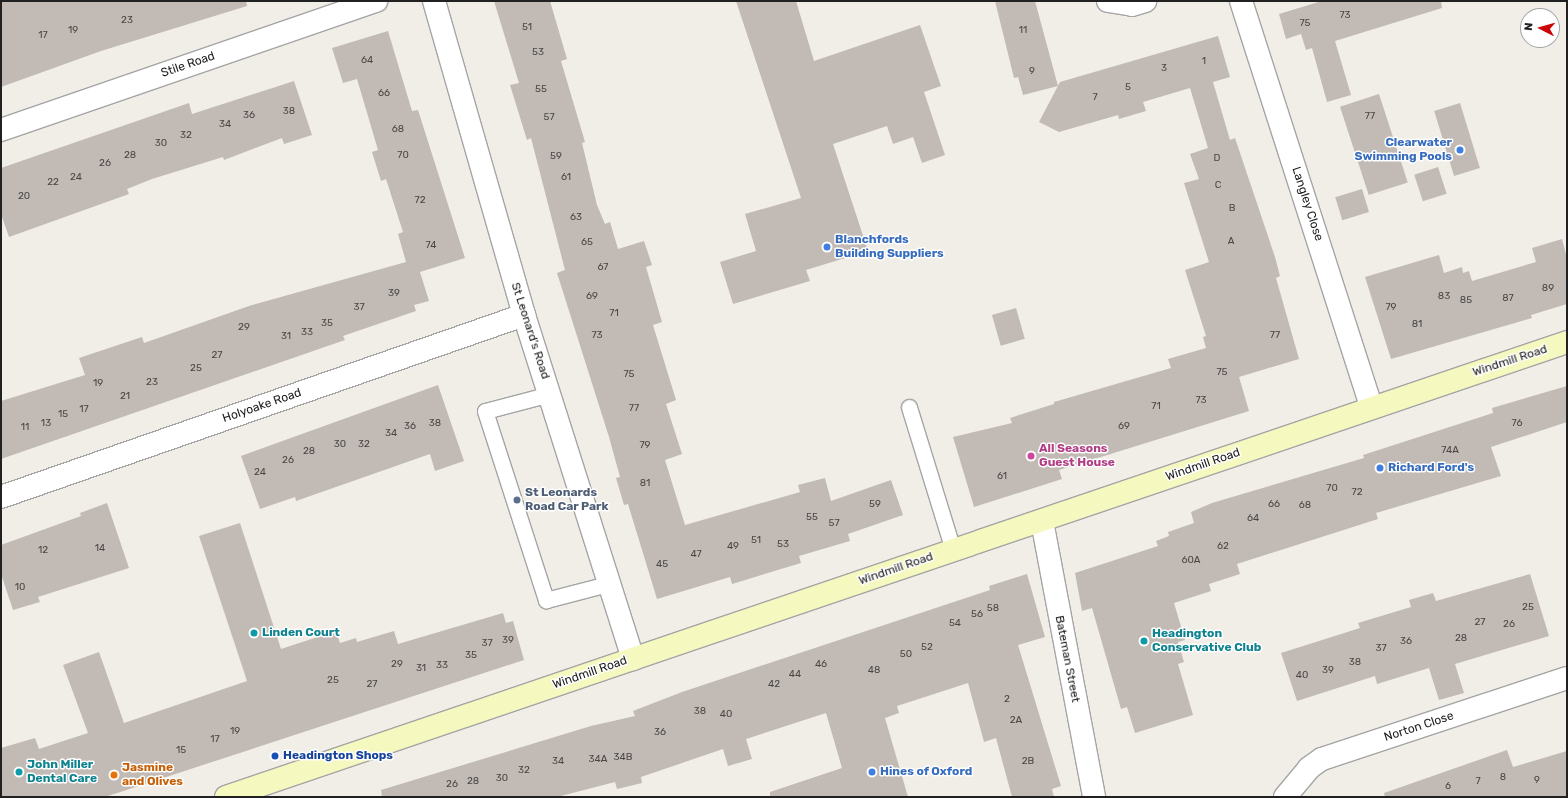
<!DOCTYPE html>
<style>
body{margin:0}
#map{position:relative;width:1568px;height:798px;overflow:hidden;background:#f1eee8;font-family:Rubik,sans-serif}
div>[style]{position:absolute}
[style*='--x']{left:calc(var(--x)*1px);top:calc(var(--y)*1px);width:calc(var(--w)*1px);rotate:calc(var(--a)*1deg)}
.building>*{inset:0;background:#c2bab4;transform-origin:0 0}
.roads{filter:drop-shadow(1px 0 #a5a5a5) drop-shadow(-1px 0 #a5a5a5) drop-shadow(0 1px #a5a5a5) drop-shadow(0 -1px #a5a5a5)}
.service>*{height:15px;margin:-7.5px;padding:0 7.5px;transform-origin:7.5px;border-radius:7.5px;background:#fff}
.minor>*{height:22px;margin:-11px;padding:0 11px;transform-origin:11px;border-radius:11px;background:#fff}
.secondary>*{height:22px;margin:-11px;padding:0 11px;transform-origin:11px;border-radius:11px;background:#f5f8bf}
.dots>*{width:11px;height:11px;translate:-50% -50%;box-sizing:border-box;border:2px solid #fff;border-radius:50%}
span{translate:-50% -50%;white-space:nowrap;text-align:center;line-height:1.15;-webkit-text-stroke:3px #fff;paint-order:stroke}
.number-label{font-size:10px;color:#494746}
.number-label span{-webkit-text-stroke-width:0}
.street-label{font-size:12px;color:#212121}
.shop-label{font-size:12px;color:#366cbe;font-weight:700}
.right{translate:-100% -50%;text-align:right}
.left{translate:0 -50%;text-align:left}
.hotel-label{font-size:12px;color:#b23c85;font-weight:700}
.service-label{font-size:12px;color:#4e5e75;font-weight:700}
.culture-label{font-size:12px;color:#0d838f;font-weight:700}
.transit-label{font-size:12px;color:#164399;font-weight:700}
.food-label{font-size:12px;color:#c56008;font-weight:700}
.frame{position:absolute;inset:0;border:2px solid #212121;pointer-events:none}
.north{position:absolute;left:1520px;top:8px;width:40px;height:40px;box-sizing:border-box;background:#fff;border:1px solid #a6a6a6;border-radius:50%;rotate:276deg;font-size:11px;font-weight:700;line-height:16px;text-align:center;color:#212121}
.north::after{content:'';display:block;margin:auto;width:14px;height:18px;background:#cc0607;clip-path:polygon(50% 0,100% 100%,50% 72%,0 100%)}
</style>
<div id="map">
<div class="building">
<div style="clip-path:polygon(1px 1px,246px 1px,247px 6px,101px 51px,1px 87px)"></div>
<div style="clip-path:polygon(494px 1px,550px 1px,567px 59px,561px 61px,585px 142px,582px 143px,597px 205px,605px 224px,610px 222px,618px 249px,644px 241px,652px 265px,646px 267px,662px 322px,653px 325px,676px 400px,666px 404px,682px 454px,665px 460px,685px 525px,800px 492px,798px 485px,825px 478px,831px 501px,891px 480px,903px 515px,848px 534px,850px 541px,799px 556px,801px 563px,732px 584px,730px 577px,657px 599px,628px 504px,624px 505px,616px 478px,620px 477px,609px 437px,557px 273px,565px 270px,531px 138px,527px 140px,510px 85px,519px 83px)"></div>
<div style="clip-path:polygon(736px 1px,796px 1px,814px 61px,920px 25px,941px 86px,924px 92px,945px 155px,922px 163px,913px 137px,893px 144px,887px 126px,833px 144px,868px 251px,806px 270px,810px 281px,733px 304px,720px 262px,756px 251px,745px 214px,801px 198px)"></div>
<div style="clip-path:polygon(995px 1px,1035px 1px,1058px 86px,1023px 95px,1018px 77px,1014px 78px)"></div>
<div style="clip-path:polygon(1322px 1px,1441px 1px,1442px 8px,1335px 41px,1351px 95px,1327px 102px,1312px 48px,1306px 50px,1301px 34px,1286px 39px,1279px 14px)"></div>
<div style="clip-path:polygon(388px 31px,412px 111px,418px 110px,465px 258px,420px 272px,429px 301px,414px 305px,416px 311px,343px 336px,345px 340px,1px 459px,1px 401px,85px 375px,79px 358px,142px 337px,144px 343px,249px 306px,406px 262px,398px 234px,403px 232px,386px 179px,381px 181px,372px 152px,378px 150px,357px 79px,343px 83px,332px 48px)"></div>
<div style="clip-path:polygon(1218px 36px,1230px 77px,1213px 82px,1230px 140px,1235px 138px,1275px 257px,1280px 276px,1276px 278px,1299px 359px,1239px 377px,1249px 411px,1059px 470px,1062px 479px,974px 507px,953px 437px,1012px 423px,1010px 418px,1054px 404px,1054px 402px,1171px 368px,1168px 359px,1206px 348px,1203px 337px,1206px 336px,1185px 270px,1209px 262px,1184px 183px,1199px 179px,1190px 154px,1208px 148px,1190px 88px,1143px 102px,1146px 111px,1119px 119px,1118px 115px,1059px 132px,1039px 122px,1060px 82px)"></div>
<div style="clip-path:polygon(294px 81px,312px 135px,284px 144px,282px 138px,224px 160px,223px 157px,152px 179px,127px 189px,129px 194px,9px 237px,1px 214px,1px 168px,189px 103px,192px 114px)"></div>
<div style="left:1379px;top:94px;width:93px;height:41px;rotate:72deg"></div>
<div style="left:1460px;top:103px;width:68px;height:27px;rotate:73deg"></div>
<div style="left:1438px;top:167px;width:28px;height:25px;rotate:72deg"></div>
<div style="left:1362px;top:189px;width:24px;height:28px;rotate:73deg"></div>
<div style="clip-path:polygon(1562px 239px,1567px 258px,1567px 304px,1531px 315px,1532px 318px,1391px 359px,1365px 277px,1439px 255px,1444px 273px,1462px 267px,1463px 273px,1469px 271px,1472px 281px,1536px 262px,1532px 248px)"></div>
<div style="left:1016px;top:308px;width:32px;height:25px;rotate:74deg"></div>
<div style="clip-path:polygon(438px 385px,464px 461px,435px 471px,430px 454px,296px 501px,295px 497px,260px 509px,241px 456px)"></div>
<div style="clip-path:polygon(1567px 386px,1567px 422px,1491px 447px,1501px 476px,1376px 513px,1378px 519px,1237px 564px,1240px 574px,1209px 584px,1211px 591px,1174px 603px,1185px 640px,1178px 642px,1184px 662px,1178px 664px,1193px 715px,1135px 733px,1127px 707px,1121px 709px,1092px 608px,1082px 611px,1075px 573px,1158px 546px,1156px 541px,1169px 536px,1168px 532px,1194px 523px,1191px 512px,1212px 503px,1364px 458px,1363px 455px,1493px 413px,1492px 408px)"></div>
<div style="clip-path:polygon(107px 503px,129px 568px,38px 597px,40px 602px,13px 610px,1px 574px,1px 545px,81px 516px,80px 513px)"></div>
<div style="clip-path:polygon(240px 523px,281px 649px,336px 631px,340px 643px,356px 638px,357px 642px,394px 631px,398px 644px,503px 613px,506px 623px,513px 621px,524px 660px,105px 797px,1px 797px,1px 748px,35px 738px,39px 749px,88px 733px,63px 665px,99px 652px,124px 723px,247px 681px,199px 536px)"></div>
<div style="clip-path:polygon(1027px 574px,1045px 637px,1018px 645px,1061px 786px,1052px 789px,1054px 797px,1012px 797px,996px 738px,984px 742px,968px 683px,897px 706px,899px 713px,885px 718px,908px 797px,770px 797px,770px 792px,842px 768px,826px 713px,746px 739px,752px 759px,728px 766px,723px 749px,641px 777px,642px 783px,617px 789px,615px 782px,557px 797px,382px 797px,381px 790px,591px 726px,635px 716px,633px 711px,682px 692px,990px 590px,989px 586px)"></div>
<div style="clip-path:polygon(1530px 574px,1549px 636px,1455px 664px,1464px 693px,1439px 700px,1429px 668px,1377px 684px,1375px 676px,1297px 701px,1281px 653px,1360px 628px,1358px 623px,1411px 607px,1409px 600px,1433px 593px,1436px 601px)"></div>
<div style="clip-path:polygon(1507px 750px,1513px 767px,1567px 751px,1567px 797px,1385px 797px,1384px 793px)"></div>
</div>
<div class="roads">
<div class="service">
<div style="--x:550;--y:394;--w:67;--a:165.3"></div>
<div style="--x:485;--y:411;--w:199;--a:72.1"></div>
<div style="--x:546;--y:600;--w:64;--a:-14.5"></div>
<div style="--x:909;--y:407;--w:150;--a:72.9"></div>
</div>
<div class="minor">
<div style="--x:434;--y:1;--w:327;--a:74"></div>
<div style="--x:524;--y:315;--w:361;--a:72.4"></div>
<div style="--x:1108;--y:1;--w:24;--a:9"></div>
<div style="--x:1132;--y:5;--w:14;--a:-17"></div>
<div style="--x:1241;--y:1;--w:426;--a:72.2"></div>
<div style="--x:1;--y:130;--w:397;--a:-19"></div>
<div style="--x:1;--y:497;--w:554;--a:-19.19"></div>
<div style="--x:1042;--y:521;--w:281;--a:79.3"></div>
<div style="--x:1285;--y:797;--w:38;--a:-50"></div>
<div style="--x:1309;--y:768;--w:16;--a:-35"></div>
<div style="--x:1322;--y:759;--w:258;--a:-18.3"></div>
</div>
<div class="secondary">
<div style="--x:226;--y:797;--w:1416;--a:-18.74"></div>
</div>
</div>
<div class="dots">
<div style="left:1460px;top:150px;background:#3f7fe0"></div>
<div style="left:827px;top:247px;background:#3f7fe0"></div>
<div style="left:1031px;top:456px;background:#d1479c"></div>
<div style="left:1380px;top:468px;background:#3f7fe0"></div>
<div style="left:517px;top:500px;background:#5c6f8a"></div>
<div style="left:254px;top:633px;background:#0f9aa8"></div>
<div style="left:1144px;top:641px;background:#0f9aa8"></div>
<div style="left:275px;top:756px;background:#1a4fb4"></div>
<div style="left:19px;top:772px;background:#0f9aa8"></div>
<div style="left:872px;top:772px;background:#3f7fe0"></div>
<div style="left:114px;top:775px;background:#e8710a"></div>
</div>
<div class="number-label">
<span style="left:1345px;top:16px">73</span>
<span style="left:127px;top:21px">23</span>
<span style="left:1305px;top:24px">75</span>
<span style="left:527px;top:28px">51</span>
<span style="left:73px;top:31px">19</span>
<span style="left:1023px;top:31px">11</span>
<span style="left:43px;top:36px">17</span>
<span style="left:538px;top:53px">53</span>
<span style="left:367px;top:61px">64</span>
<span style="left:1204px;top:62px">1</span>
<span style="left:1164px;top:69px">3</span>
<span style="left:1032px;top:72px">9</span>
<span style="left:1128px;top:88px">5</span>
<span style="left:541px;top:90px">55</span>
<span style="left:384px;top:94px">66</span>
<span style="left:1095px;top:98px">7</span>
<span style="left:289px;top:112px">38</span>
<span style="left:249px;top:116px">36</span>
<span style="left:1370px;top:117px">77</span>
<span style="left:549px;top:118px">57</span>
<span style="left:225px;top:125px">34</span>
<span style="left:398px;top:130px">68</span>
<span style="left:186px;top:136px">32</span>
<span style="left:161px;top:144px">30</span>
<span style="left:130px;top:156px">28</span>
<span style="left:403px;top:156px">70</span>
<span style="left:556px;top:157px">59</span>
<span style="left:1217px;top:159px">D</span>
<span style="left:105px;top:164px">26</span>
<span style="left:76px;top:178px">24</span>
<span style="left:566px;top:178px">61</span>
<span style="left:53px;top:183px">22</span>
<span style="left:1218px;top:186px">C</span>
<span style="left:24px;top:197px">20</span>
<span style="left:420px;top:201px">72</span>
<span style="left:1232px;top:209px">B</span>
<span style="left:576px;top:218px">63</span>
<span style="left:1231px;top:242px">A</span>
<span style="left:587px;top:243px">65</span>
<span style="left:431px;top:246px">74</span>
<span style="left:603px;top:268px">67</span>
<span style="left:1548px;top:289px">89</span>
<span style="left:394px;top:294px">39</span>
<span style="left:592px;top:297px">69</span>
<span style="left:1444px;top:297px">83</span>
<span style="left:1508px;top:299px">87</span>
<span style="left:1466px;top:301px">85</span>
<span style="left:359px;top:308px">37</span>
<span style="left:1391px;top:308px">79</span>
<span style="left:614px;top:314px">71</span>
<span style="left:327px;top:324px">35</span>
<span style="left:1417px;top:325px">81</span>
<span style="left:244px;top:328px">29</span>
<span style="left:307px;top:333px">33</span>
<span style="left:597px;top:336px">73</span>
<span style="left:1275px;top:336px">77</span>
<span style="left:286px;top:337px">31</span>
<span style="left:217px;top:356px">27</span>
<span style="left:196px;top:369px">25</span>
<span style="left:1222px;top:373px">75</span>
<span style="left:629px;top:375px">75</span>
<span style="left:152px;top:383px">23</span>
<span style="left:98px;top:384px">19</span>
<span style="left:125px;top:397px">21</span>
<span style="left:1201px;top:401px">73</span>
<span style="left:1156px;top:407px">71</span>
<span style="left:634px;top:409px">77</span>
<span style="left:84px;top:410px">17</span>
<span style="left:63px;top:415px">15</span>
<span style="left:46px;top:424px">13</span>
<span style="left:435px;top:424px">38</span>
<span style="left:1517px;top:424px">76</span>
<span style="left:410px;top:427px">36</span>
<span style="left:1124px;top:427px">69</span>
<span style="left:25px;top:428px">11</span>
<span style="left:391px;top:434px">34</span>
<span style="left:340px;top:445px">30</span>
<span style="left:364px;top:445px">32</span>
<span style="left:645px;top:446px">79</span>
<span style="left:1450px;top:451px">74A</span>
<span style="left:309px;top:452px">28</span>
<span style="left:288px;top:461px">26</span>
<span style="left:260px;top:473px">24</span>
<span style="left:1002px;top:477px">61</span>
<span style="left:645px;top:484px">81</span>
<span style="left:1332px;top:489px">70</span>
<span style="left:1357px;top:493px">72</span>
<span style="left:875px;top:505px">59</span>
<span style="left:1274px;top:505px">66</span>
<span style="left:1305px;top:506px">68</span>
<span style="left:812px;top:518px">55</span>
<span style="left:1253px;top:519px">64</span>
<span style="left:834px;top:524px">57</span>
<span style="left:756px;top:541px">51</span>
<span style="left:783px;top:545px">53</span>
<span style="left:733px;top:547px">49</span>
<span style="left:1223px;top:547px">62</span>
<span style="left:100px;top:549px">14</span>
<span style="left:43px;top:551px">12</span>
<span style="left:696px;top:555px">47</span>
<span style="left:1191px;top:561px">60A</span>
<span style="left:662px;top:565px">45</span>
<span style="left:20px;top:588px">10</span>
<span style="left:1528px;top:608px">25</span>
<span style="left:993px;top:609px">58</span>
<span style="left:977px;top:615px">56</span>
<span style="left:1480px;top:623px">27</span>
<span style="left:955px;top:624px">54</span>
<span style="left:1509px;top:625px">26</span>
<span style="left:1461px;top:639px">28</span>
<span style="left:508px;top:641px">39</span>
<span style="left:1406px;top:642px">36</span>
<span style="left:487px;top:644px">37</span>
<span style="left:927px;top:648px">52</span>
<span style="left:1381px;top:649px">37</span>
<span style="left:906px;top:655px">50</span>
<span style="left:471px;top:656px">35</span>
<span style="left:1355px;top:663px">38</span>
<span style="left:397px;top:665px">29</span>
<span style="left:821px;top:665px">46</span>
<span style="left:442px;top:666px">33</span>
<span style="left:421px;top:669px">31</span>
<span style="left:874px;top:671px">48</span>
<span style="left:1328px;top:671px">39</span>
<span style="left:795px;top:675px">44</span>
<span style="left:1302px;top:676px">40</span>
<span style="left:333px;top:681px">25</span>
<span style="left:372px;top:685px">27</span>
<span style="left:774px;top:685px">42</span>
<span style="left:1007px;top:700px">2</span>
<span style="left:700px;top:712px">38</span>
<span style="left:726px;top:715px">40</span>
<span style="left:1016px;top:721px">2A</span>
<span style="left:235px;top:732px">19</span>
<span style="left:660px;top:733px">36</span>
<span style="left:215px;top:740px">17</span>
<span style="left:181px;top:751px">15</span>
<span style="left:623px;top:758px">34B</span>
<span style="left:598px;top:760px">34A</span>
<span style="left:558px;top:762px">34</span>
<span style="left:1028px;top:762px">2B</span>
<span style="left:524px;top:771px">32</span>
<span style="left:1503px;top:778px">8</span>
<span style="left:502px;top:779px">30</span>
<span style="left:1537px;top:781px">9</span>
<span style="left:473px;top:782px">28</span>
<span style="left:1478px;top:782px">7</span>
<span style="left:452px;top:785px">26</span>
<span style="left:1448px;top:787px">6</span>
</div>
<div class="street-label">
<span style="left:188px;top:65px;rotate:-19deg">Stile Road</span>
<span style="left:1307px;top:204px;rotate:72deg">Langley Close</span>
<span style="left:530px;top:331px;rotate:72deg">St Leonard's Road</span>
<span style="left:1510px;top:361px;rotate:-18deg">Windmill Road</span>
<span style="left:262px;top:406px;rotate:-19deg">Holyoake Road</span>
<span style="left:1203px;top:465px;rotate:-19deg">Windmill Road</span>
<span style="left:896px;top:569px;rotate:-19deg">Windmill Road</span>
<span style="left:1067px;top:659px;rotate:79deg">Bateman Street</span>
<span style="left:590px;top:673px;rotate:-19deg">Windmill Road</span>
<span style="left:1419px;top:727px;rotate:-18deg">Norton Close</span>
</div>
<div class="shop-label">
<span class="right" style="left:1452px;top:150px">Clearwater<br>Swimming Pools</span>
<span class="left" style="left:835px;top:247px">Blanchfords<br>Building Suppliers</span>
<span class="left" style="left:1388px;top:468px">Richard Ford's</span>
<span class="left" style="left:880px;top:772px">Hines of Oxford</span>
</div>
<div class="hotel-label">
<span class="left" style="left:1039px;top:456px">All Seasons<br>Guest House</span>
</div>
<div class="service-label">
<span class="left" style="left:525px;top:500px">St Leonards<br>Road Car Park</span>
</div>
<div class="culture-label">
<span class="left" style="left:262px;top:633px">Linden Court</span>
<span class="left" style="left:1152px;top:641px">Headington<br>Conservative Club</span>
<span class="left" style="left:27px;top:772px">John Miller<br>Dental Care</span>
</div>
<div class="transit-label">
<span class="left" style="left:283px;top:756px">Headington Shops</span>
</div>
<div class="food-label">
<span class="left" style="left:122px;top:775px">Jasmine<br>and Olives</span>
</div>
<div class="frame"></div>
<div class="north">N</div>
</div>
